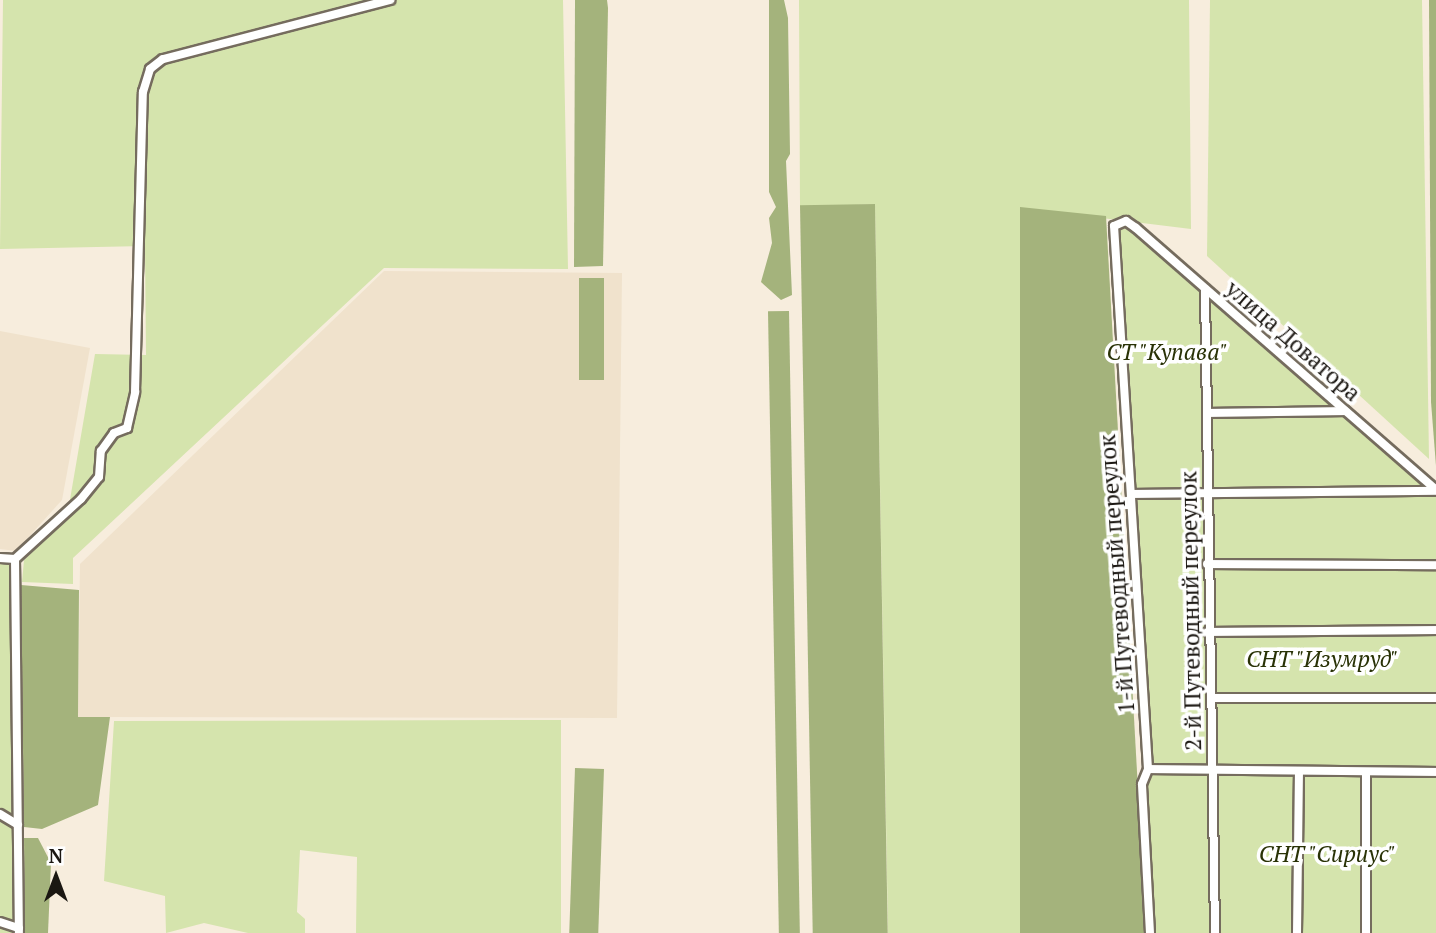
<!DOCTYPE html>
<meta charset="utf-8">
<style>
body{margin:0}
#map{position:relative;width:1436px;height:933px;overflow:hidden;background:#f7eddd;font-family:"PT Serif",serif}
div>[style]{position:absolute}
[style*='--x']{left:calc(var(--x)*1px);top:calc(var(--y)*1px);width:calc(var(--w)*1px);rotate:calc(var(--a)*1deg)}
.built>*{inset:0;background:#f0e2cc}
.green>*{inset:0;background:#d5e4ad}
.forest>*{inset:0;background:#a4b37c;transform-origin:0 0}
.roads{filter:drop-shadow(2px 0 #756c5e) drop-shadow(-2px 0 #756c5e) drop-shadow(0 2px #756c5e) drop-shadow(0 -2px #756c5e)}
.street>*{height:8px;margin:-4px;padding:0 4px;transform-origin:4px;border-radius:4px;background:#fff}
span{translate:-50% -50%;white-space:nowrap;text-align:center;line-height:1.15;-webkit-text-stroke:7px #fff;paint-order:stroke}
.street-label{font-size:23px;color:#1b1712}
.park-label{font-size:23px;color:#293206;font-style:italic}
.north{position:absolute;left:21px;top:842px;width:70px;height:70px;-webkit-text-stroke:5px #fff;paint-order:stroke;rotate:0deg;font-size:19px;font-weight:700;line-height:28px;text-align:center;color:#1b1712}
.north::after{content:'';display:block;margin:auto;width:24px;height:32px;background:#1b1712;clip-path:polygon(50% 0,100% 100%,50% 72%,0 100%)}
</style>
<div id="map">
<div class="built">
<div style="clip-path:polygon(384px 271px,622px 273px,617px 718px,78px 717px,80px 564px)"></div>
<div style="clip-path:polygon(0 331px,90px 348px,62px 500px,16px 551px,0 549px)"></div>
</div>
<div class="green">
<div style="clip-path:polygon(3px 0,563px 0,568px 269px,384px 268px,73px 558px,73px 584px,22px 582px,24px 560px,67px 517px,95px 354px,146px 355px,145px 246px,0 249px)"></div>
<div style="clip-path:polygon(799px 0,1189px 0,1191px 229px,1020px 208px,1020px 933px,888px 933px,875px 204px,800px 208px)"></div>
<div style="clip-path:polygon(1210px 0,1422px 0,1429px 459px,1207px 256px)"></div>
<div style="clip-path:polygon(1118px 229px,1133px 229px,1436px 486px,1436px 933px,1152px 933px)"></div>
<div style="clip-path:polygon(0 558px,15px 560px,19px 933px,0 933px)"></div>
<div style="clip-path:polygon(561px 720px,561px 933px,356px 933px,357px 857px,300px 850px,297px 912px,305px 919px,305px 933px,248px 933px,204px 923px,166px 933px,165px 896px,104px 881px,114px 721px)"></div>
</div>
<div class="forest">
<div style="clip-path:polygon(575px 0,607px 0,608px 8px,603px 266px,574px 267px)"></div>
<div style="clip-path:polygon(769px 0,784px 0,788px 18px,790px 154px,786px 161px,792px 295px,781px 300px,761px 282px,772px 243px,769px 218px,776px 207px,769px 192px)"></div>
<div style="clip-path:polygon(1429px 0,1436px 0,1436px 466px,1431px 402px)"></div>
<div style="left:875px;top:204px;width:729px;height:75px;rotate:89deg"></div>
<div style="clip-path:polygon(1020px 207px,1106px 216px,1146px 933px,1020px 933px)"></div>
<div style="left:579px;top:278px;width:25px;height:102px"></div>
<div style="left:789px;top:311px;width:622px;height:21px;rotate:89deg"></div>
<div style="clip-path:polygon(21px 585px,79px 590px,78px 717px,110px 717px,98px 805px,42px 829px,24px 827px)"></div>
<div style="left:575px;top:768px;width:29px;height:165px;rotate:2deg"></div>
<div style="clip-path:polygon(24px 838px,38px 838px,51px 863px,48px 933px,25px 933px)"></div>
</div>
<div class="roads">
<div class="street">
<div style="--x:1205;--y:289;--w:644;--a:89.11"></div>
<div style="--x:1209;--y:413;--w:136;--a:-0.8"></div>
<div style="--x:1133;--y:494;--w:303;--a:-0.6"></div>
<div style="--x:0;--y:558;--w:15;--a:4"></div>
<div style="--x:15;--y:559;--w:89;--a:-42.3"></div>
<div style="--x:81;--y:499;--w:28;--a:-51"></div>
<div style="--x:99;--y:477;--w:26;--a:-86"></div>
<div style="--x:101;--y:451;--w:22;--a:-54"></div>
<div style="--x:114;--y:433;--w:14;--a:-21"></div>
<div style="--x:127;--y:428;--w:37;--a:-77"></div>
<div style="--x:135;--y:392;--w:300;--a:-88.5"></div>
<div style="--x:143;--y:92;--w:24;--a:-73"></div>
<div style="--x:150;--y:69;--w:16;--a:-38"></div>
<div style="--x:163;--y:59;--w:235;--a:-14.6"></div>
<div style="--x:15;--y:559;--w:374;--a:89.4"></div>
<div style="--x:1207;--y:564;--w:229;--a:0.3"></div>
<div style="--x:1208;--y:632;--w:228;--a:-0.5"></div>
<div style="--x:1211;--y:698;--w:225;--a:0"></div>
<div style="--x:1148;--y:769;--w:288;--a:0.6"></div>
<div style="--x:0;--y:814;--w:21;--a:31"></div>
<div style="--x:0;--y:922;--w:20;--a:18"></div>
<div style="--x:1150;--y:933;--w:149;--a:-93.1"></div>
<div style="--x:1142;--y:784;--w:16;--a:-68"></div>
<div style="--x:1148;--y:769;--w:544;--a:-93.58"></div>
<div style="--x:1114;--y:226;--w:13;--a:-23"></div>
<div style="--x:1126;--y:221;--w:12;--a:35"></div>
<div style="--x:1136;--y:228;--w:398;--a:41.1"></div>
<div style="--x:1297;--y:933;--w:161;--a:-89.3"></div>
<div style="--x:1366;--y:933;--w:161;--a:-90"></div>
</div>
</div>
<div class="street-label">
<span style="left:1293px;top:341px;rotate:41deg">улица Доватора</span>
<span style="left:1117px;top:574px;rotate:-94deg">1-й Путеводный переулок</span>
<span style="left:1191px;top:611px;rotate:-91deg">2-й Путеводный переулок</span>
</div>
<div class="park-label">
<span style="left:1167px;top:352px">СТ "Купава"</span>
<span style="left:1322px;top:659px">СНТ "Изумруд"</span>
<span style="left:1327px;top:854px">СНТ "Сириус"</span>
</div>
<div class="north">N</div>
</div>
